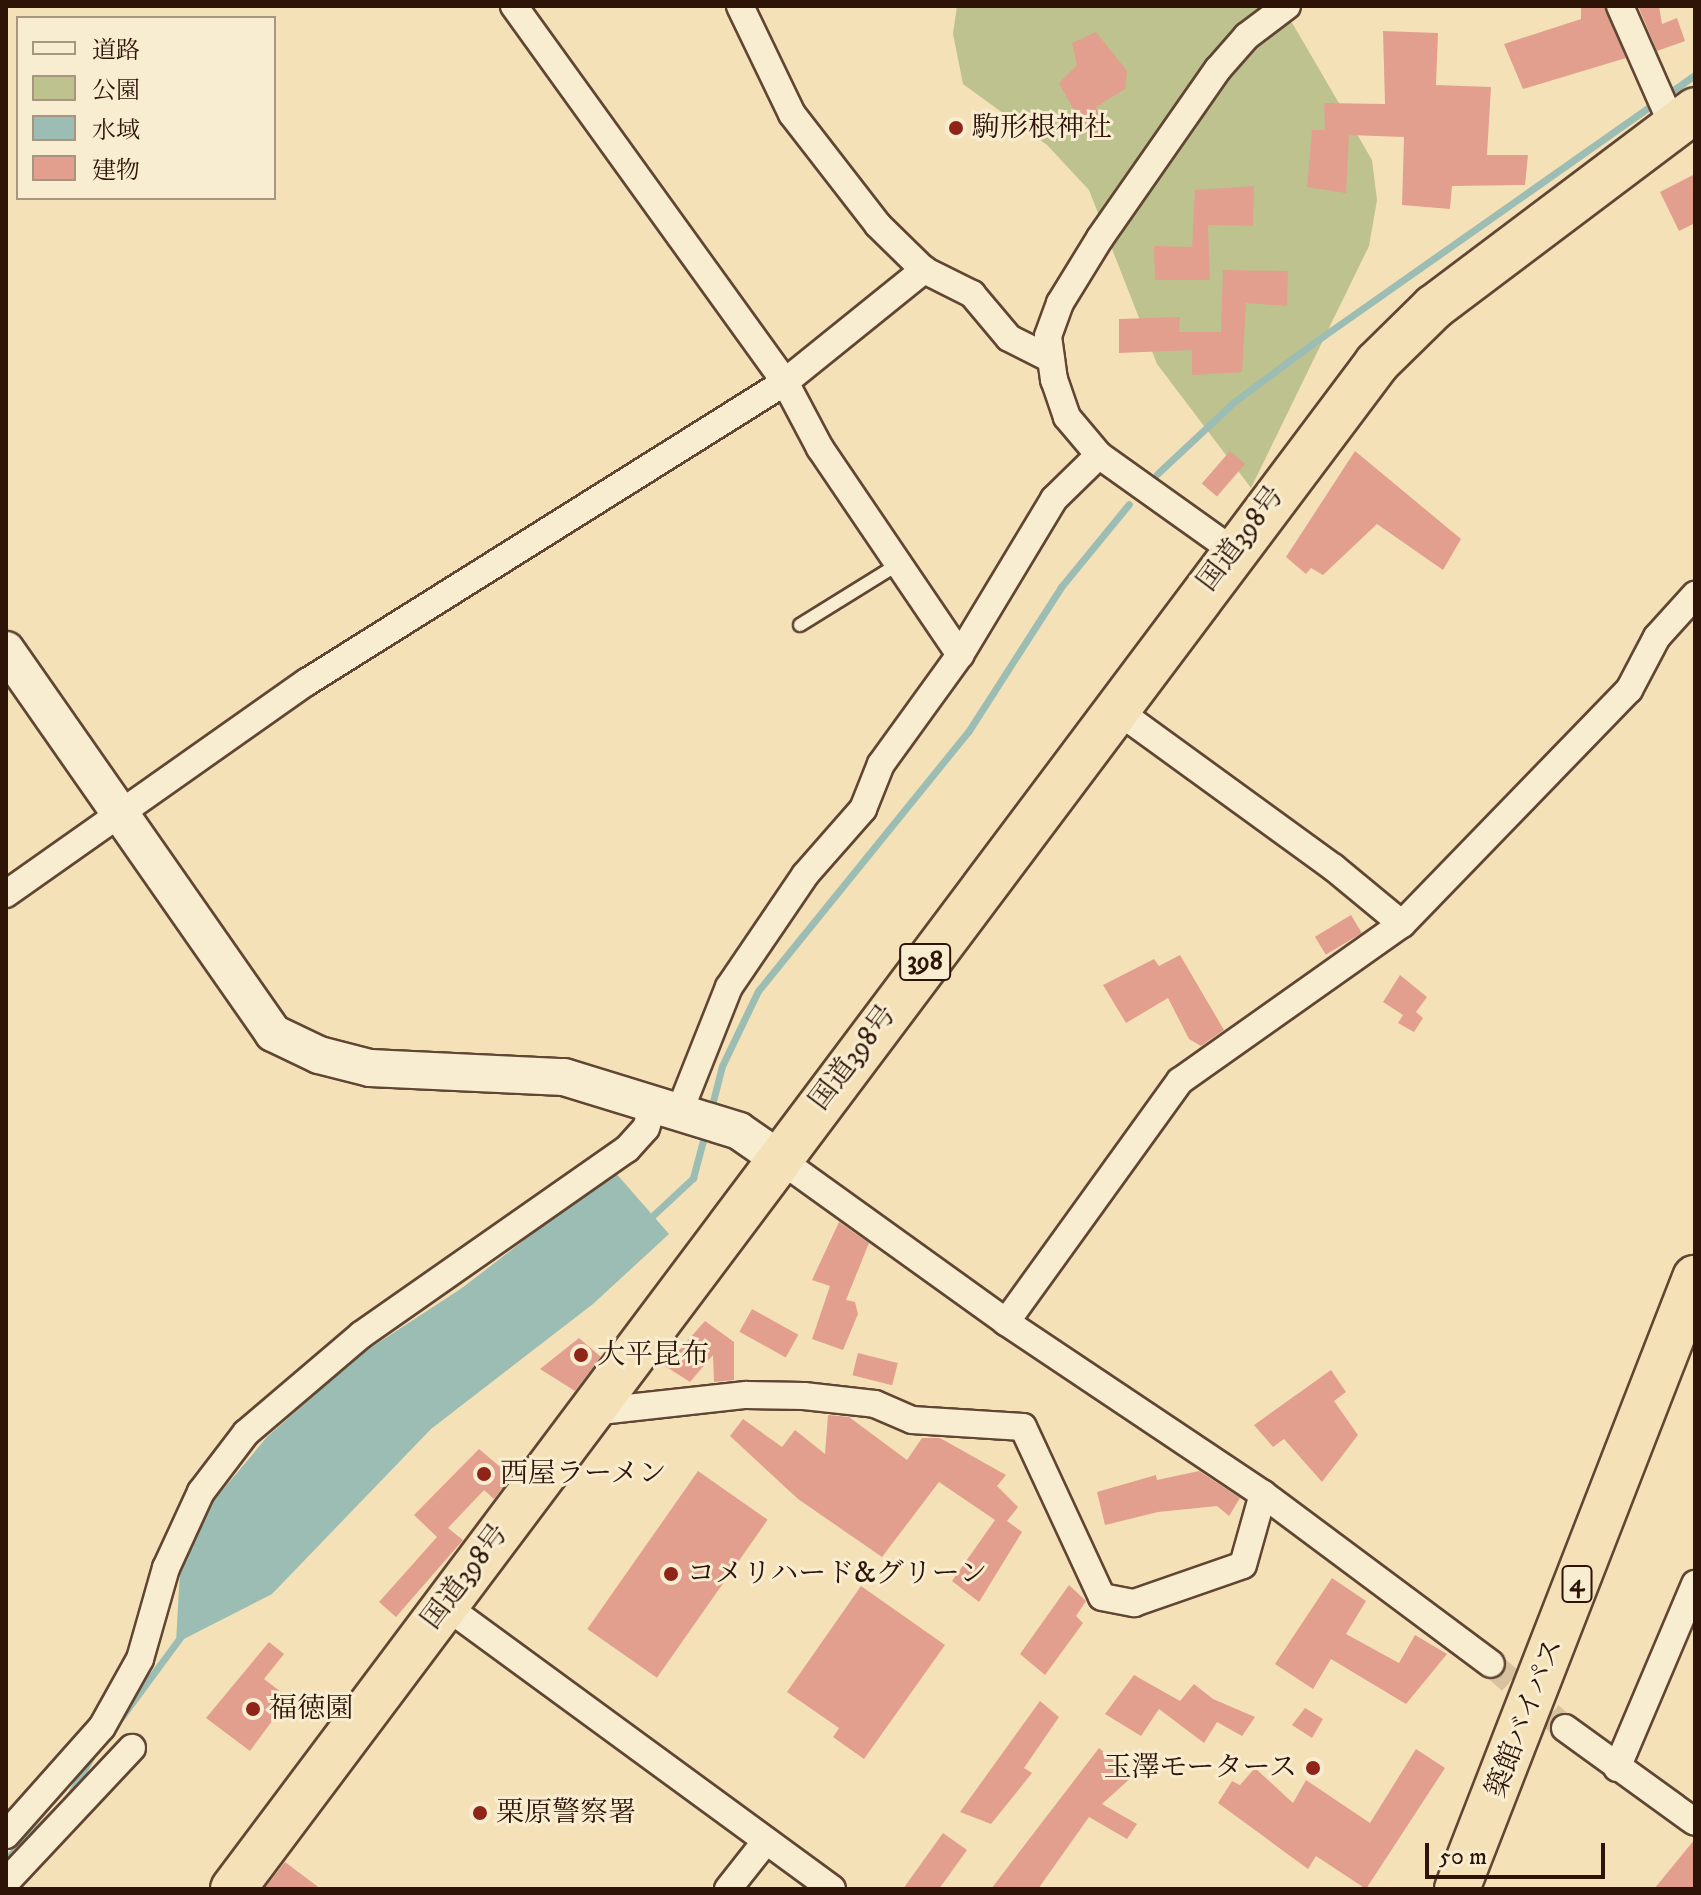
<!DOCTYPE html>
<meta charset="utf-8">
<style>
body{margin:0}
#map{position:relative;width:1701px;height:1895px;overflow:hidden;background:#f5e1b8;font-family:"IM FELL DW Pica","Noto Serif JP",serif}
div>[style]{position:absolute}
[style*='--x']{left:calc(var(--x)*1px);top:calc(var(--y)*1px);width:calc(var(--w)*1px);rotate:calc(var(--a)*1deg)}
.green>*{inset:0;background:#bdc28e}
.water>*{inset:0;background:#9cbdb3}
.stream>*{height:7px;margin:-3.5px;padding:0 3.5px;transform-origin:3.5px;border-radius:3.5px;background:#9cbdb3}
.building>*{inset:0;background:#e39f8e;transform-origin:0 0}
.street-tunnel>*{height:26px;margin-top:-13px;transform-origin:0;background:repeating-linear-gradient(90deg,#d7c29d 0 26px,transparent 0 39px)}
.roads{filter:drop-shadow(2px 0 #604633) drop-shadow(-2px 0 #604633) drop-shadow(0 2px #604633) drop-shadow(0 -2px #604633)}
.lane>*{height:12px;margin:-6px;padding:0 6px;transform-origin:6px;border-radius:6px;background:#f8ecd1}
.street>*{height:26px;margin:-13px;padding:0 13px;transform-origin:13px;border-radius:13px;background:#f8ecd1}
.secondary>*{height:36px;margin:-18px;padding:0 18px;transform-origin:18px;border-radius:18px;background:#f8ecd1}
.highway>*{height:44px;margin:-22px;padding:0 22px;transform-origin:22px;border-radius:22px;background:#f5e1b8}
.dots>*{width:22px;height:22px;translate:-50% -50%;box-sizing:border-box;border:4px solid #f8ecd1;border-radius:50%}
span{translate:-50% -50%;white-space:nowrap;text-align:center;line-height:1.15;-webkit-text-stroke:6px #f8ecd1;paint-order:stroke}
.shield-label span{padding:2px 6px;background:#f8ecd1;border:2px solid;border-radius:6px;-webkit-text-stroke-width:0}
.shield-label{font-size:26px;color:#2e1307;font-weight:700}
.poi-label{font-size:28px;color:#2e1307}
.left{translate:0 -50%;text-align:left}
.right{translate:-100% -50%;text-align:right}
.street-label{font-size:28px;color:#2e1307}
.frame{position:absolute;inset:0;border:8px solid #2e1307;pointer-events:none}
.legend{position:absolute;left:16px;top:16px;width:260px;height:184px;box-sizing:border-box;background:#f8ecd1;border:2px solid #a79580;margin:0;padding:10px 14px;list-style:none;font-size:24px;color:#2e1307}
.legend li{display:flex;align-items:center;gap:16px;height:40px}
.legend b{width:40px;border:2px solid #a79580}
.scale{position:absolute;left:1425px;top:1843px;width:180px;height:36px;box-sizing:border-box;border:4px solid #2e1307;border-top:0;padding-left:10px;font-size:24px;line-height:28px;white-space:nowrap;color:#2e1307;-webkit-text-stroke:6px #f8ecd1;paint-order:stroke}
</style>
<div id="map">
<div class="green">
<div style="clip-path:polygon(957px 6px,1280px 6px,1294px 26px,1372px 160px,1377px 200px,1369px 246px,1251px 488px,1157px 364px,1089px 190px,1047px 145px,963px 84px,953px 34px)"></div>
</div>
<div class="water">
<div style="clip-path:polygon(614px 1171px,669px 1234px,593px 1304px,431px 1429px,272px 1594px,176px 1643px,180px 1570px,205px 1511px,267px 1437px,361px 1354px,462px 1288px)"></div>
</div>
<div class="stream">
<div style="--x:1157;--y:474;--w:107;--a:-43.1"></div>
<div style="--x:1235;--y:401;--w:96;--a:-36.5"></div>
<div style="--x:1312;--y:344;--w:468;--a:-35.1"></div>
<div style="--x:711;--y:1109;--w:44;--a:-75.7"></div>
<div style="--x:722;--y:1066;--w:83;--a:-64.4"></div>
<div style="--x:758;--y:991;--w:333;--a:-51"></div>
<div style="--x:968;--y:732;--w:172;--a:-57.3"></div>
<div style="--x:1061;--y:587;--w:107;--a:-50.7"></div>
<div style="--x:648;--y:1220;--w:62;--a:-43"></div>
<div style="--x:693;--y:1178;--w:47;--a:-75.1"></div>
<div style="--x:120;--y:1719;--w:104;--a:-53.6"></div>
<div style="--x:6;--y:1859;--w:88;--a:-44.5"></div>
<div style="--x:69;--y:1797;--w:46;--a:-61.2"></div>
</div>
<div class="building">
<div style="clip-path:polygon(1581px 6px,1604px 6px,1626px 58px,1523px 89px,1504px 44px,1581px 19px)"></div>
<div style="clip-path:polygon(1638px 6px,1659px 6px,1662px 24px,1677px 18px,1685px 41px,1657px 51px)"></div>
<div style="clip-path:polygon(1383px 31px,1438px 33px,1436px 85px,1491px 87px,1487px 155px,1528px 155px,1525px 185px,1452px 186px,1450px 209px,1402px 205px,1404px 137px,1349px 135px,1346px 193px,1307px 187px,1312px 130px,1325px 130px,1324px 103px,1385px 104px)"></div>
<div style="clip-path:polygon(1096px 32px,1127px 71px,1125px 89px,1096px 107px,1105px 129px,1089px 138px,1059px 83px,1077px 65px,1072px 43px)"></div>
<div style="clip-path:polygon(1695px 174px,1695px 223px,1679px 231px,1660px 192px)"></div>
<div style="clip-path:polygon(1254px 186px,1253px 226px,1208px 225px,1210px 280px,1155px 280px,1154px 246px,1192px 247px,1195px 190px)"></div>
<div style="clip-path:polygon(1223px 270px,1288px 271px,1287px 306px,1246px 303px,1242px 372px,1192px 375px,1192px 350px,1119px 353px,1119px 319px,1180px 317px,1179px 332px,1221px 332px)"></div>
<div style="left:1230px;top:451px;width:20px;height:43px;rotate:41deg"></div>
<div style="clip-path:polygon(1355px 451px,1461px 539px,1443px 570px,1377px 524px,1323px 575px,1311px 568px,1306px 574px,1286px 557px)"></div>
<div style="left:1351px;top:915px;width:21px;height:42px;rotate:59deg"></div>
<div style="clip-path:polygon(1180px 955px,1224px 1030px,1201px 1046px,1189px 1039px,1168px 998px,1126px 1023px,1103px 985px,1154px 959px,1159px 966px)"></div>
<div style="clip-path:polygon(1400px 975px,1427px 997px,1416px 1012px,1423px 1018px,1414px 1032px,1398px 1023px,1403px 1015px,1383px 1002px)"></div>
<div style="clip-path:polygon(839px 1222px,869px 1243px,846px 1300px,855px 1302px,858px 1314px,843px 1350px,812px 1339px,830px 1286px,812px 1280px)"></div>
<div style="left:752px;top:1309px;width:53px;height:26px;rotate:29deg"></div>
<div style="clip-path:polygon(705px 1321px,734px 1342px,734px 1380px,714px 1382px,713px 1355px,690px 1382px,665px 1366px)"></div>
<div style="clip-path:polygon(579px 1338px,601px 1357px,575px 1391px,540px 1369px)"></div>
<div style="left:858px;top:1353px;width:41px;height:23px;rotate:14deg"></div>
<div style="clip-path:polygon(1331px 1370px,1346px 1392px,1334px 1401px,1358px 1435px,1322px 1482px,1284px 1439px,1273px 1447px,1254px 1425px)"></div>
<div style="clip-path:polygon(828px 1415px,849px 1417px,907px 1460px,922px 1438px,940px 1438px,1006px 1475px,997px 1486px,1018px 1507px,1007px 1521px,1022px 1532px,979px 1602px,952px 1581px,995px 1520px,939px 1482px,882px 1557px,798px 1499px,730px 1436px,743px 1419px,782px 1447px,795px 1430px,825px 1454px)"></div>
<div style="clip-path:polygon(479px 1449px,511px 1476px,494px 1499px,484px 1490px,448px 1528px,463px 1540px,396px 1617px,379px 1602px,437px 1537px,414px 1515px)"></div>
<div style="left:698px;top:1471px;width:85px;height:193px;rotate:35deg"></div>
<div style="clip-path:polygon(1199px 1471px,1240px 1498px,1229px 1516px,1217px 1506px,1158px 1512px,1105px 1525px,1097px 1492px,1156px 1475px,1157px 1480px)"></div>
<div style="clip-path:polygon(1332px 1578px,1366px 1601px,1346px 1634px,1399px 1663px,1415px 1635px,1447px 1654px,1406px 1704px,1331px 1659px,1313px 1689px,1275px 1664px)"></div>
<div style="clip-path:polygon(1069px 1585px,1086px 1601px,1076px 1616px,1083px 1623px,1045px 1675px,1020px 1654px)"></div>
<div style="clip-path:polygon(861px 1586px,945px 1645px,864px 1759px,833px 1737px,839px 1728px,787px 1692px)"></div>
<div style="clip-path:polygon(269px 1642px,284px 1654px,264px 1679px,289px 1698px,250px 1751px,206px 1718px)"></div>
<div style="clip-path:polygon(1134px 1675px,1180px 1701px,1194px 1684px,1213px 1699px,1255px 1717px,1242px 1736px,1217px 1722px,1204px 1743px,1159px 1709px,1141px 1736px,1105px 1714px)"></div>
<div style="clip-path:polygon(1040px 1701px,1059px 1717px,1024px 1768px,1032px 1773px,991px 1824px,960px 1812px)"></div>
<div style="clip-path:polygon(1305px 1708px,1323px 1719px,1312px 1738px,1292px 1725px)"></div>
<div style="clip-path:polygon(1099px 1748px,1133px 1776px,1102px 1804px,1137px 1824px,1127px 1839px,1089px 1817px,1038px 1889px,991px 1889px)"></div>
<div style="clip-path:polygon(1416px 1749px,1445px 1768px,1366px 1889px,1316px 1856px,1308px 1869px,1218px 1803px,1232px 1781px,1240px 1785px,1255px 1768px,1293px 1803px,1306px 1780px,1370px 1823px)"></div>
<div style="clip-path:polygon(943px 1833px,967px 1850px,939px 1889px,903px 1889px)"></div>
<div style="clip-path:polygon(1695px 1839px,1695px 1889px,1654px 1889px)"></div>
<div style="clip-path:polygon(285px 1862px,321px 1889px,264px 1889px)"></div>
</div>
<div class="street-tunnel">
<div style="--x:1491;--y:1664;--w:98;--a:40.9"></div>
</div>
<div class="roads">
<div class="lane">
<div style="--x:800;--y:625;--w:118;--a:-31.8"></div>
</div>
<div class="street">
<div style="--x:514;--y:6;--w:463;--a:54.2"></div>
<div style="--x:785;--y:382;--w:75;--a:62.1"></div>
<div style="--x:820;--y:448;--w:250;--a:55.9"></div>
<div style="--x:740;--y:6;--w:120;--a:64.3"></div>
<div style="--x:792;--y:114;--w:140;--a:52.2"></div>
<div style="--x:878;--y:225;--w:64;--a:44.4"></div>
<div style="--x:924;--y:270;--w:54;--a:26.6"></div>
<div style="--x:972;--y:294;--w:57;--a:49.9"></div>
<div style="--x:1009;--y:338;--w:47;--a:26.6"></div>
<div style="--x:1620;--y:6;--w:131;--a:66.2"></div>
<div style="--x:1232;--y:550;--w:163;--a:-144.5"></div>
<div style="--x:1099;--y:455;--w:50;--a:-130.1"></div>
<div style="--x:1067;--y:417;--w:39;--a:-109"></div>
<div style="--x:1054;--y:380;--w:44;--a:-97.8"></div>
<div style="--x:1048;--y:336;--w:35;--a:-70"></div>
<div style="--x:1060;--y:303;--w:76;--a:-58.4"></div>
<div style="--x:1100;--y:238;--w:206;--a:-55.1"></div>
<div style="--x:1218;--y:69;--w:44;--a:-48.7"></div>
<div style="--x:1247;--y:36;--w:50;--a:-36.9"></div>
<div style="--x:1114;--y:708;--w:271;--a:36"></div>
<div style="--x:1333;--y:867;--w:89;--a:39.6"></div>
<div style="--x:6;--y:894;--w:368;--a:-35.2"></div>
<div style="--x:307;--y:682;--w:564;--a:-32.11"></div>
<div style="--x:785;--y:382;--w:179;--a:-38.9"></div>
<div style="--x:680;--y:1110;--w:132;--a:-68.3"></div>
<div style="--x:729;--y:987;--w:135;--a:-55.8"></div>
<div style="--x:805;--y:875;--w:88;--a:-48.7"></div>
<div style="--x:863;--y:809;--w:48;--a:-68.2"></div>
<div style="--x:881;--y:764;--w:135;--a:-54.1"></div>
<div style="--x:960;--y:655;--w:182;--a:-58.9"></div>
<div style="--x:1054;--y:499;--w:63;--a:-44.4"></div>
<div style="--x:778;--y:1158;--w:281;--a:35.7"></div>
<div style="--x:1006;--y:1322;--w:309;--a:33.8"></div>
<div style="--x:1263;--y:1494;--w:284;--a:36.7"></div>
<div style="--x:1006;--y:1322;--w:297;--a:-54.2"></div>
<div style="--x:1180;--y:1081;--w:272;--a:-35.3"></div>
<div style="--x:1402;--y:924;--w:326;--a:-45.9"></div>
<div style="--x:1629;--y:690;--w:60;--a:-62.2"></div>
<div style="--x:1657;--y:637;--w:57;--a:-47.9"></div>
<div style="--x:591;--y:1412;--w:156;--a:-6.3"></div>
<div style="--x:746;--y:1395;--w:58;--a:1"></div>
<div style="--x:804;--y:1396;--w:71;--a:6.4"></div>
<div style="--x:875;--y:1404;--w:40;--a:23.4"></div>
<div style="--x:912;--y:1420;--w:111;--a:3.6"></div>
<div style="--x:1023;--y:1427;--w:187;--a:65.1"></div>
<div style="--x:1102;--y:1597;--w:33;--a:11"></div>
<div style="--x:1134;--y:1603;--w:115;--a:-19.2"></div>
<div style="--x:1243;--y:1565;--w:74;--a:-74.3"></div>
<div style="--x:443;--y:1604;--w:482;--a:36.2"></div>
<div style="--x:1565;--y:1728;--w:160;--a:35.9"></div>
<div style="--x:1617;--y:1768;--w:200;--a:-67"></div>
<div style="--x:6;--y:1835;--w:144;--a:-48.4"></div>
<div style="--x:102;--y:1727;--w:78;--a:-60.8"></div>
<div style="--x:140;--y:1659;--w:95;--a:-74.1"></div>
<div style="--x:166;--y:1568;--w:84;--a:-65.3"></div>
<div style="--x:201;--y:1492;--w:74;--a:-52.7"></div>
<div style="--x:246;--y:1433;--w:151;--a:-40.4"></div>
<div style="--x:361;--y:1335;--w:325;--a:-35"></div>
<div style="--x:627;--y:1149;--w:28;--a:-48"></div>
<div style="--x:646;--y:1128;--w:25;--a:-72"></div>
<div style="--x:6;--y:1882;--w:184;--a:-46.8"></div>
<div style="--x:728;--y:1889;--w:61;--a:-51.6"></div>
</div>
<div class="secondary">
<div style="--x:6;--y:650;--w:467;--a:55.1"></div>
<div style="--x:273;--y:1033;--w:51;--a:25.6"></div>
<div style="--x:319;--y:1055;--w:53;--a:14.3"></div>
<div style="--x:370;--y:1068;--w:194;--a:2.7"></div>
<div style="--x:564;--y:1077;--w:183;--a:17.1"></div>
<div style="--x:739;--y:1131;--w:47;--a:34.7"></div>
</div>
<div class="highway">
<div style="--x:233;--y:1889;--w:1907;--a:-53.14"></div>
<div style="--x:1377;--y:363;--w:80;--a:-44.5"></div>
<div style="--x:1434;--y:307;--w:327;--a:-37"></div>
<div style="--x:1457;--y:1889;--w:656;--a:-68.72"></div>
</div>
</div>
<div class="dots">
<div style="left:956px;top:128px;background:#8f2418"></div>
<div style="left:581px;top:1355px;background:#8f2418"></div>
<div style="left:484px;top:1474px;background:#8f2418"></div>
<div style="left:671px;top:1574px;background:#8f2418"></div>
<div style="left:253px;top:1709px;background:#8f2418"></div>
<div style="left:1313px;top:1768px;background:#8f2418"></div>
<div style="left:480px;top:1813px;background:#8f2418"></div>
</div>
<div class="shield-label">
<span style="left:925px;top:962px">398</span>
<span style="left:1577px;top:1584px">4</span>
</div>
<div class="poi-label">
<span class="left" style="left:972px;top:128px">駒形根神社</span>
<span class="left" style="left:597px;top:1355px">大平昆布</span>
<span class="left" style="left:500px;top:1474px">西屋ラーメン</span>
<span class="left" style="left:687px;top:1574px">コメリハード&amp;グリーン</span>
<span class="left" style="left:269px;top:1709px">福徳園</span>
<span class="right" style="left:1297px;top:1768px">玉澤モータース</span>
<span class="left" style="left:496px;top:1813px">栗原警察署</span>
</div>
<div class="street-label">
<span style="left:1241px;top:539px;rotate:-53deg">国道398号</span>
<span style="left:853px;top:1058px;rotate:-53deg">国道398号</span>
<span style="left:465px;top:1577px;rotate:-53deg">国道398号</span>
<span style="left:1525px;top:1718px;rotate:-69deg">築館バイパス</span>
</div>
<div class="frame"></div>
<ul class="legend">
<li><b style="height:10px;background:#f8ecd1"></b>道路</li>
<li><b style="height:22px;background:#bdc28e"></b>公園</li>
<li><b style="height:22px;background:#9cbdb3"></b>水域</li>
<li><b style="height:22px;background:#e39f8e"></b>建物</li>
</ul>
<div class="scale">50 m</div>
</div>
